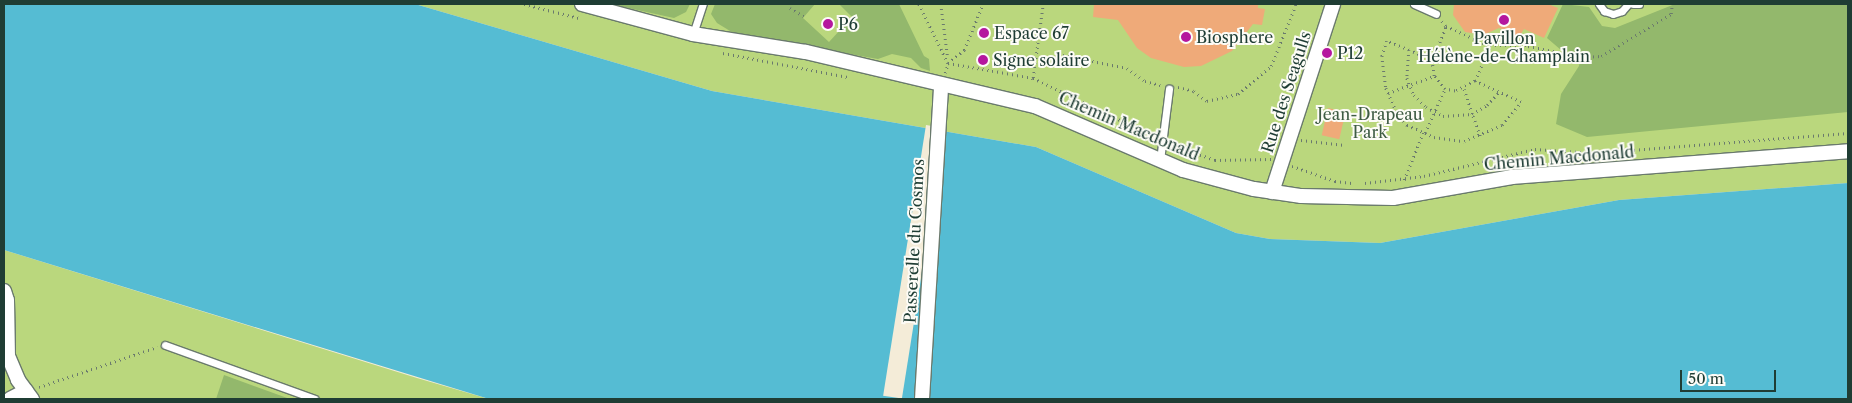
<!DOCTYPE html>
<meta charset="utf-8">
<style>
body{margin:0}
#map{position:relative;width:1852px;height:403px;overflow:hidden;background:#f4ecd8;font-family:"Libre Caslon Text",serif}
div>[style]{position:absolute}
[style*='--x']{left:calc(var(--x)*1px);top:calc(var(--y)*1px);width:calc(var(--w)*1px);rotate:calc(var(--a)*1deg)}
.green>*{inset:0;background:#bad77d}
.forest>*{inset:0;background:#93b86c}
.water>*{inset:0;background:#55bcd3}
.pier>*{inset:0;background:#f4ecd8;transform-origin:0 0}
.building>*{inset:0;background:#efaa79;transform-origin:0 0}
.path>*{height:2.5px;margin-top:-1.25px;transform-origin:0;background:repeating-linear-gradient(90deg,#6a7a6d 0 1px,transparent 0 5px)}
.roads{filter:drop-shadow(1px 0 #6a7a6d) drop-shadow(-1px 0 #6a7a6d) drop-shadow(0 1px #6a7a6d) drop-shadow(0 -1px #6a7a6d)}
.lane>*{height:7px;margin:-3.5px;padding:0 3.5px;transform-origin:3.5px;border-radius:3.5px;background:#fff}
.street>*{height:14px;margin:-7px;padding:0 7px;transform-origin:7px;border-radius:7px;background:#fff}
.dots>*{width:14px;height:14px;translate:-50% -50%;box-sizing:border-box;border:2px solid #fdfcf7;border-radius:50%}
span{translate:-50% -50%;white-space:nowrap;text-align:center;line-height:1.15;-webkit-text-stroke:4px #fdfcf7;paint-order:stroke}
.poi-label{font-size:16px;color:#1f3d34}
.left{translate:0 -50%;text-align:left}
.street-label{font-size:16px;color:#1f3d34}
.park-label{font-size:16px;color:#3e5c43}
.frame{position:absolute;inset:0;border:5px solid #1f3d34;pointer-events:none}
.scale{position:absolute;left:1680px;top:370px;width:96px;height:22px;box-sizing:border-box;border:2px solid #1f3d34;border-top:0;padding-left:6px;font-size:15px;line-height:18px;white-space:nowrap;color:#1f3d34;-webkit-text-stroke:4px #fdfcf7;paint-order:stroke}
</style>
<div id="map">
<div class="green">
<div style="clip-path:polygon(415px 4px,1848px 4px,1848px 183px,1619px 200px,1380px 243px,1270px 239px,1236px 233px,1036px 147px,712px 91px)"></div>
<div style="clip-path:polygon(4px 250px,417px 378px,489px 399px,4px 399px)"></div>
</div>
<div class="forest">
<div style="clip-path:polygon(610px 4px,690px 4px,686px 12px,674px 18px)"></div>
<div style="clip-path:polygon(715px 4px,815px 4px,803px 18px,829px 42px,852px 17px,839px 4px,899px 4px,924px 56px,929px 59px,930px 71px,921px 68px,911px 58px,892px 54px,878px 59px,735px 34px,717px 23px,711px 14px)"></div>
<div style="clip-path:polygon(1563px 4px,1589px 7px,1602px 26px,1615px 28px,1675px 4px,1848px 4px,1848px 112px,1587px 137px,1556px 124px,1561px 94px,1579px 66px,1581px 54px,1561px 50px,1547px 38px)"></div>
<div style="clip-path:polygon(224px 375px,290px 399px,216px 399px)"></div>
</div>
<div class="water">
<div style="clip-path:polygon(4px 4px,415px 4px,712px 91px,1036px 147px,1236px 233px,1270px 239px,1380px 243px,1619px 200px,1848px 183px,1848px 399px,489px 399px,4px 250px)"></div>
</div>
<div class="pier">
<div style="left:926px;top:125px;width:19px;height:274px;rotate:9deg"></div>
</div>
<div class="building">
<div style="clip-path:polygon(1094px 4px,1258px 4px,1258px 8px,1265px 9px,1262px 25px,1253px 24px,1232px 51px,1201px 66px,1184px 67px,1151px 58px,1137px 48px,1118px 20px,1093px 17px)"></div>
<div style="clip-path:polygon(1454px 4px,1548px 4px,1558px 8px,1544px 38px,1524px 29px,1519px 37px,1499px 28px,1483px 35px,1465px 32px,1453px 15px)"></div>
<div style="left:1328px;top:108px;width:18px;height:28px;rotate:13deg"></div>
</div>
<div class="path">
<div style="--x:524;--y:4;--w:57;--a:14.3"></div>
<div style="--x:839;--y:4;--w:1;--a:0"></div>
<div style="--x:919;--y:4;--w:66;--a:63.8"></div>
<div style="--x:941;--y:4;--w:55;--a:82.7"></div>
<div style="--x:790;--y:8;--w:16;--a:30"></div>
<div style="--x:1442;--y:21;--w:6;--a:51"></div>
<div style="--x:1446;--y:26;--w:48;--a:24.4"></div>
<div style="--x:1490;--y:46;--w:38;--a:0"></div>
<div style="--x:1528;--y:46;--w:56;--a:11.3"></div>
<div style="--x:1583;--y:57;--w:18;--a:-3"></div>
<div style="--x:1601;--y:56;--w:82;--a:-31"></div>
<div style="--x:1671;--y:14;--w:10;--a:-84"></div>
<div style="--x:1409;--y:50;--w:24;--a:-158"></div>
<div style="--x:1387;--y:41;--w:16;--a:108"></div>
<div style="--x:1382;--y:56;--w:32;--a:83"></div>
<div style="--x:1386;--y:88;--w:27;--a:66"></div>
<div style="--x:1397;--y:113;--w:16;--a:50"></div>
<div style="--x:1407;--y:125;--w:30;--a:24"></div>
<div style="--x:1434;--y:137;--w:30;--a:8"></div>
<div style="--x:1464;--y:141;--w:41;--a:-22.8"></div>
<div style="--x:1502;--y:125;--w:30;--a:-50"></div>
<div style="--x:1521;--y:102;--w:51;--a:-155.5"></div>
<div style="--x:1475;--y:81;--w:22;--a:153"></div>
<div style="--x:1455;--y:91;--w:10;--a:-169"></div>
<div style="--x:1445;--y:89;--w:17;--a:-130"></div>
<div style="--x:1434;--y:76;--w:15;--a:-98"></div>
<div style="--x:1432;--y:61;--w:25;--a:-154"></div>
<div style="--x:1409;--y:50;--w:28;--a:94"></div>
<div style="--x:1407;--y:78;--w:18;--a:68"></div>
<div style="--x:1414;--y:95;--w:17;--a:45"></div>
<div style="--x:1426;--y:107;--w:19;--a:28"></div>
<div style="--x:1443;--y:116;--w:29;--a:-4"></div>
<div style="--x:1472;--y:114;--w:26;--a:-108"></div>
<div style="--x:723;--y:53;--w:127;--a:10.9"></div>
<div style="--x:1063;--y:55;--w:65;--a:11.5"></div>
<div style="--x:1127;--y:68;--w:22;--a:36"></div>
<div style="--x:1145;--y:81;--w:16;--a:15"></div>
<div style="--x:1432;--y:61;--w:38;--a:-68"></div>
<div style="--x:948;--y:63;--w:21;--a:-39"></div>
<div style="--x:964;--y:50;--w:50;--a:-67.6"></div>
<div style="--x:945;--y:73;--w:10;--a:-73"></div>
<div style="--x:948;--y:63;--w:86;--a:10"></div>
<div style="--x:1033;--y:78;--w:133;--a:25.8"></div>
<div style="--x:1033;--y:78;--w:75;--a:-82.3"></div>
<div style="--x:1475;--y:81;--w:38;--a:-67"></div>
<div style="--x:1178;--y:87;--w:16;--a:14"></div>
<div style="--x:1194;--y:91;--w:16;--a:38"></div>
<div style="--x:1207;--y:101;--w:32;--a:-13"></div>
<div style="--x:1238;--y:94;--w:43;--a:-40.3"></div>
<div style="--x:1271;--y:66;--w:67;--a:-68"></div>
<div style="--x:1388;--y:93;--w:49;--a:-20.3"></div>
<div style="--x:1425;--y:133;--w:48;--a:-65.6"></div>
<div style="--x:1480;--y:136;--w:23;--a:-110"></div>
<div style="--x:1472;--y:114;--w:17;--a:-31"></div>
<div style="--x:1487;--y:105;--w:18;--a:-47"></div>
<div style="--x:1301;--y:140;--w:44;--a:6.5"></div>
<div style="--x:1172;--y:144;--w:46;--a:20.4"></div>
<div style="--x:1215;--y:160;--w:56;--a:-1"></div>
<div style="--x:1292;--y:166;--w:46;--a:19.2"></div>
<div style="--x:1335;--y:181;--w:17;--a:7"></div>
<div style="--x:1404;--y:180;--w:51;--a:-68"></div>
<div style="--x:1365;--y:183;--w:59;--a:-6.8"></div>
<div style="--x:1424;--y:176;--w:114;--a:-13.7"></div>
<div style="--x:1535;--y:149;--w:59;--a:3.9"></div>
<div style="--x:1594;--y:153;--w:255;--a:-4.5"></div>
<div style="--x:39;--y:387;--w:125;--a:-18.7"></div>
</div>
<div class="roads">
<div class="lane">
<div style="--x:1414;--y:4;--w:24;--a:24"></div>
<div style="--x:1599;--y:4;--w:9;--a:54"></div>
<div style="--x:1604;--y:11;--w:9;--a:18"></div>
<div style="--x:1613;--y:14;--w:9;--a:-18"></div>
<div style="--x:1622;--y:11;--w:9;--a:-49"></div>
<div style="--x:1633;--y:4;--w:6;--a:0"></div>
<div style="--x:693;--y:34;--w:32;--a:-72"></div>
<div style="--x:1160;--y:160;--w:72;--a:-82.8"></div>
<div style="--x:165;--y:345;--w:159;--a:19.8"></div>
</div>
<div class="street">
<div style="--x:582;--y:4;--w:115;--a:15.1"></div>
<div style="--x:693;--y:34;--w:114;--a:9.1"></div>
<div style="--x:806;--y:52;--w:235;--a:13.3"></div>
<div style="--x:1035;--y:106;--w:161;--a:23.4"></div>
<div style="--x:1183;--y:170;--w:73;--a:15"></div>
<div style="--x:1254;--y:189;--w:48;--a:8.5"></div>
<div style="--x:1301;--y:196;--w:92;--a:1.2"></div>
<div style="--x:1393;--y:198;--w:121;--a:-10"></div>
<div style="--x:1512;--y:177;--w:337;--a:-4.4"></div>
<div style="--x:1272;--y:192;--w:198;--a:-72"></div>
<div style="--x:4;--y:291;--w:9;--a:72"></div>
<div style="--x:7;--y:300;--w:56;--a:89"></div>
<div style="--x:8;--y:356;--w:26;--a:67"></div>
<div style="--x:18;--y:380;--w:24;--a:54"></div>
<div style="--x:10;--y:399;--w:18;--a:-27"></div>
<div style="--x:922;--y:399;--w:315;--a:-86.5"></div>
</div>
</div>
<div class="dots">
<div style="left:1504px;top:20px;background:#b5179e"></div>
<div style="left:828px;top:24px;background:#b5179e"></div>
<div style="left:984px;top:33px;background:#b5179e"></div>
<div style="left:1186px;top:37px;background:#b5179e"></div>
<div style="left:1327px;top:53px;background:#b5179e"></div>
<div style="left:983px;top:60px;background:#b5179e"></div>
</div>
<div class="poi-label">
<span class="left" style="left:838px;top:24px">P6</span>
<span class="left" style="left:994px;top:33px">Espace 67</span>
<span class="left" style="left:1196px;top:37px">Biosphere</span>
<span style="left:1504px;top:47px">Pavillon<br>Hélène-de-Champlain</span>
<span class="left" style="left:1337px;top:53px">P12</span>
<span class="left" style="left:993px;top:60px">Signe solaire</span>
</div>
<div class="street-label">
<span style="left:1286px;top:92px;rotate:-72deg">Rue des Seagulls</span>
<span style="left:1129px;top:126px;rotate:23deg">Chemin Macdonald</span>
<span style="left:1559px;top:158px;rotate:-5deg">Chemin Macdonald</span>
<span style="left:914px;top:241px;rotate:-87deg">Passerelle du Cosmos</span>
</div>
<div class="park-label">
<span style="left:1370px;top:123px">Jean-Drapeau<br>Park</span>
</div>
<div class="frame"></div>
<div class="scale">50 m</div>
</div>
